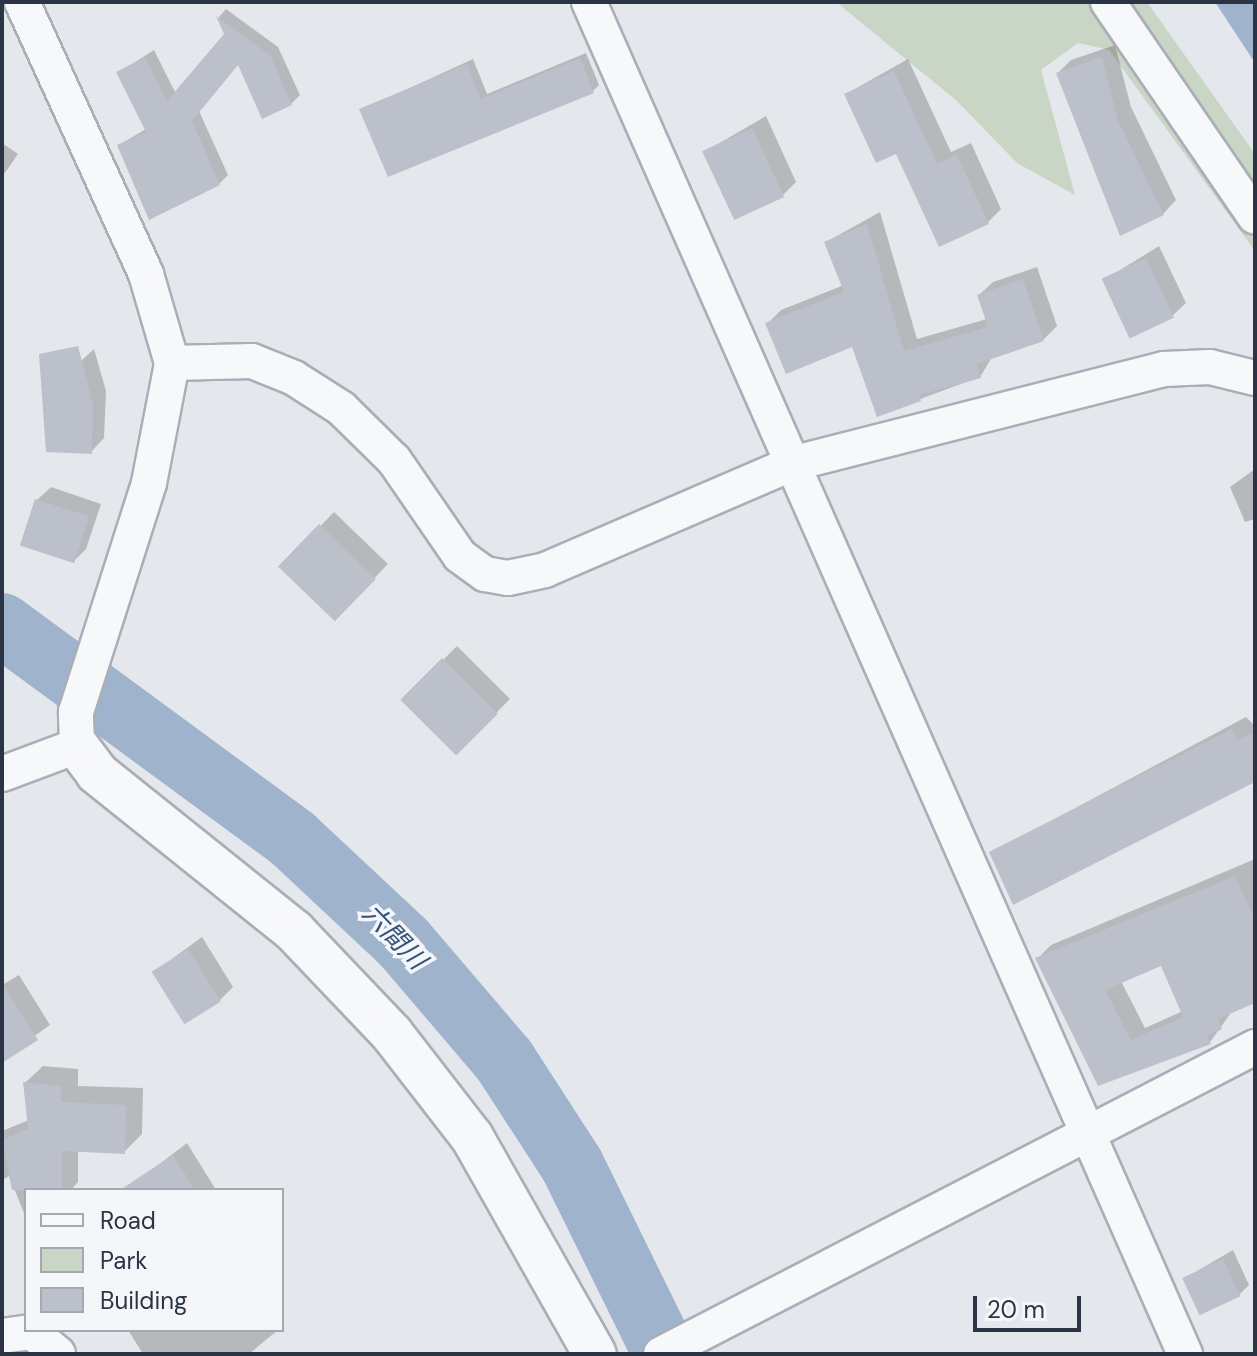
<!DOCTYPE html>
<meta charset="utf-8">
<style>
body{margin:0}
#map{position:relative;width:1257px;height:1356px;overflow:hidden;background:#e4e7ec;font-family:"DM Sans","Noto Sans JP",sans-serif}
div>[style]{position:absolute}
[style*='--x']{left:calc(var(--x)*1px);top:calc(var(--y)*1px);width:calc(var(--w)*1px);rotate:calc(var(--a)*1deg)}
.green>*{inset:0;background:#c9d6c5}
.water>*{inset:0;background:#9fb4cc}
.shadow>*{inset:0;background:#0003;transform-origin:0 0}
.river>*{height:64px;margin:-32px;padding:0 32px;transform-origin:32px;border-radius:32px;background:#9fb4cc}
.building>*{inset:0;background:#bbc0ca;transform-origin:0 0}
.roads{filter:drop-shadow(2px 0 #a9aeb7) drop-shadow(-2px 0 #a9aeb7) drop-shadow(0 2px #a9aeb7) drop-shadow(0 -2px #a9aeb7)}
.minor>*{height:34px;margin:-17px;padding:0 17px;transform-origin:17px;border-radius:17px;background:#f7f8fa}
.tertiary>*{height:42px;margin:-21px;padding:0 21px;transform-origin:21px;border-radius:21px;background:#f7f8fa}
span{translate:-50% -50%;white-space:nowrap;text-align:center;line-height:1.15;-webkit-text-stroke:7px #f4f6f9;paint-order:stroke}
.water-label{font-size:26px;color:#34527a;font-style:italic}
.frame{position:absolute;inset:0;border:4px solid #2b3445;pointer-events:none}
.legend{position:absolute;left:24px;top:1188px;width:260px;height:144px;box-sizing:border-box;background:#f4f6f9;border:2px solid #a4a8b1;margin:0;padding:10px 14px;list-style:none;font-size:24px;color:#2b3445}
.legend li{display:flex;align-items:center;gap:16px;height:40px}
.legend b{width:40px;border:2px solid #a4a8b1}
.scale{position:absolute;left:973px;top:1296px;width:108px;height:36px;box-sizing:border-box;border:4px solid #2b3445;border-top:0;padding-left:10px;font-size:24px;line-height:28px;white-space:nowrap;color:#2b3445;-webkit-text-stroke:6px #f4f6f9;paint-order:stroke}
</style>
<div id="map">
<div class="green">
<div style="clip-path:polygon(836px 2px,1147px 2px,1255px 154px,1255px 251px,1109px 50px,1078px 43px,1041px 70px,1075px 195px,1017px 163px,957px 101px)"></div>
</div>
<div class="water">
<div style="clip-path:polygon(1215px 2px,1255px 2px,1255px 64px,1255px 63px)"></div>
</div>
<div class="shadow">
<div style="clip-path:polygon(226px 9px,278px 47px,300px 95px,291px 104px,239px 63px,199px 111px,228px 175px,219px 184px,119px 145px,146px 129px,118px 73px,154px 50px,176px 94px,226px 34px,219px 17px)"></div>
<div style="clip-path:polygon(1115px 45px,1131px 107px,1176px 200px,1163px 214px,1058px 73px,1071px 60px)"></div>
<div style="clip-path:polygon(586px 53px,599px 85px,593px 91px,362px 110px,473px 59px,487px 94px)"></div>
<div style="clip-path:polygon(908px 59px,951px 152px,971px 143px,1001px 209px,987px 223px,897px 151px,846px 94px)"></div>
<div style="clip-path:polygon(766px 116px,796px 182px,783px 195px,704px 152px)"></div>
<div style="clip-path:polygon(2px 143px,18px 154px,2px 177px)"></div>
<div style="clip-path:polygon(880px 212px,917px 339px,987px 319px,979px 295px,993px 282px,1037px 267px,1057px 326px,1043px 340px,992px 357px,980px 377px,920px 399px,854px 345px,768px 323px,781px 310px,844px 285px,826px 242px)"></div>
<div style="clip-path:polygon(1159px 246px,1186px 303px,1172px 316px,1104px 280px)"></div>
<div style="clip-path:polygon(94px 349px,106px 391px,104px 438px,91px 452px,53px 451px,82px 360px)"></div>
<div style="clip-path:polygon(1255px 469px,1255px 519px,1245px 522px,1230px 487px)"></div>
<div style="clip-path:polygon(51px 487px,101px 504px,86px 549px,73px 562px,37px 500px)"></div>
<div style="left:334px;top:512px;width:75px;height:76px;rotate:44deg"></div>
<div style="left:457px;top:646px;width:75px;height:76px;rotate:45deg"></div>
<div style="clip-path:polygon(1246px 717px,1255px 726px,1255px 781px,991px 853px)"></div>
<div style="clip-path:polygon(evenodd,1255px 859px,1255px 1001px,1233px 1010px,1210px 1042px,1099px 1083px,1038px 958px,1051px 945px,1255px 859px,1162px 964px,1183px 1011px,1145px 1028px,1121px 981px,1162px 964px)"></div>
<div style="clip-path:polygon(202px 937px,233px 987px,219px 1001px,154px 972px)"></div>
<div style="clip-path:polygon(19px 975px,50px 1025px,2px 1059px,2px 985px)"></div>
<div style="clip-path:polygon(43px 1066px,78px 1069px,78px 1086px,143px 1088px,142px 1134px,124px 1152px,78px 1150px,78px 1182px,71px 1190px,26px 1190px,26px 1218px,9px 1176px,2px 1180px,2px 1131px,29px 1120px,25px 1083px)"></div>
<div style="clip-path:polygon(187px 1143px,216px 1190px,148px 1190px,140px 1179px)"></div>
<div style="clip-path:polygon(1233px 1250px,1249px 1285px,1239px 1295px,1185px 1278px)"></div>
<div style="clip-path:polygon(128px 1330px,278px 1330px,249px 1354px,143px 1354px)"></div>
</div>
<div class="river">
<div style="--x:2;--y:625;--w:361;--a:36.3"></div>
<div style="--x:293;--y:839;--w:152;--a:43.1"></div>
<div style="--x:404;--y:943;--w:154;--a:49.5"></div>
<div style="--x:504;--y:1060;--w:125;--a:57.1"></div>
<div style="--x:572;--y:1165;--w:211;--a:63.8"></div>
</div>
<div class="building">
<div style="clip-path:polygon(216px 16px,270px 55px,292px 105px,262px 119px,238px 65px,192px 121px,220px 185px,149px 220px,117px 145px,146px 132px,116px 72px,145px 57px,167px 101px,224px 34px)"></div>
<div style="clip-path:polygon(1102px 57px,1118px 121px,1164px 215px,1120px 236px,1056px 73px)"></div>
<div style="clip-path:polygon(580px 58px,594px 93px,388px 177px,359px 109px,467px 64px,481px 99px)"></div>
<div style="clip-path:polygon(894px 71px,937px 164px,957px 155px,989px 224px,939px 247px,896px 154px,876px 163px,844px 94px)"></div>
<div style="left:752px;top:128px;width:76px;height:55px;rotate:65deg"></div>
<div style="clip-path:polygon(867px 224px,904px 351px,988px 327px,977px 295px,1023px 279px,1044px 341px,977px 364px,981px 378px,919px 395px,921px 401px,877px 417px,852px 347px,786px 374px,765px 323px,844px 292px,824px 242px)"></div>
<div style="left:1146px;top:258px;width:66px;height:49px;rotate:65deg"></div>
<div style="clip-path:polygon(78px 346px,93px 405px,92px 454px,46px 452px,39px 354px)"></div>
<div style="left:35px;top:499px;width:57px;height:49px;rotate:18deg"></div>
<div style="left:319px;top:524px;width:79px;height:59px;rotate:44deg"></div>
<div style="left:442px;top:658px;width:79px;height:59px;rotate:45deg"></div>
<div style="clip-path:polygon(1232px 729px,1237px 740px,1255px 732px,1255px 782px,1013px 905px,989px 852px)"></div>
<div style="clip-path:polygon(evenodd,1235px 876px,1255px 920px,1255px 1003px,1218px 1019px,1222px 1029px,1207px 1036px,1211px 1044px,1098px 1086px,1035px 958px,1235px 876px,1161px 966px,1183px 1017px,1131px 1040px,1105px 990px,1161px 966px)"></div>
<div style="left:188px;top:949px;width:62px;height:43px;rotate:58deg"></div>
<div style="clip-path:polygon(2px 983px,38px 1040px,2px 1063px)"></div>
<div style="clip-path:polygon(23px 1082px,61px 1086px,61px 1102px,126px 1105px,125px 1154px,62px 1151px,62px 1190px,12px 1190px,2px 1140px,28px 1129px)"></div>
<div style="clip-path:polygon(173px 1155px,195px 1190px,120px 1190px)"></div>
<div style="left:1223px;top:1259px;width:41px;height:45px;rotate:65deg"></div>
</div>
<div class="roads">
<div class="minor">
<div style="--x:589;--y:2;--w:1478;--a:66.21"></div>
<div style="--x:1108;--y:2;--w:260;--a:55.6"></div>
<div style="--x:172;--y:363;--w:80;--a:-1.4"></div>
<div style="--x:252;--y:361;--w:45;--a:22"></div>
<div style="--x:294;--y:378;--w:56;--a:32.6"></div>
<div style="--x:341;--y:408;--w:74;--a:44.5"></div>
<div style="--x:394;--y:460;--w:116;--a:55.5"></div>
<div style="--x:460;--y:556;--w:31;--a:36"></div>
<div style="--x:485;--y:574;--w:23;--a:10"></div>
<div style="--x:508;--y:578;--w:38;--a:-12"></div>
<div style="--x:545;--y:570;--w:268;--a:-23.3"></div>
<div style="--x:791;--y:464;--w:385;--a:-14.3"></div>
<div style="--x:1164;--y:369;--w:46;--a:-2.5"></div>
<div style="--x:1210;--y:367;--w:46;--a:13.7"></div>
<div style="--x:2;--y:774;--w:80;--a:-20.5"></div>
<div style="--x:77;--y:746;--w:34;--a:-92"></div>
<div style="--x:76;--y:712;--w:240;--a:-72.3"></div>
<div style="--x:149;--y:483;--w:122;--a:-79.1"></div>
<div style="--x:172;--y:363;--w:93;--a:-106.3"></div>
<div style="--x:146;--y:274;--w:299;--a:-114.5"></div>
<div style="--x:2;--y:1336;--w:30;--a:-8"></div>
<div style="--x:32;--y:1332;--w:34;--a:40"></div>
<div style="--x:661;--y:1354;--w:669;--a:-27.33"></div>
</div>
<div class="tertiary">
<div style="--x:77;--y:746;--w:34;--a:53"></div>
<div style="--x:97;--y:773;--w:253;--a:38.7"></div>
<div style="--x:294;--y:931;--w:142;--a:46.4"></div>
<div style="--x:392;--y:1034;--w:130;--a:52.2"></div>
<div style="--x:472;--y:1137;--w:249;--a:60.5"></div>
</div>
</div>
<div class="water-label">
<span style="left:394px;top:937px;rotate:46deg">六間川</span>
</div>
<div class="frame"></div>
<ul class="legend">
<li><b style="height:10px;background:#f7f8fa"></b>Road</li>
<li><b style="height:22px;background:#c9d6c5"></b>Park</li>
<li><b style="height:22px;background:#bbc0ca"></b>Building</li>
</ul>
<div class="scale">20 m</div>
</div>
